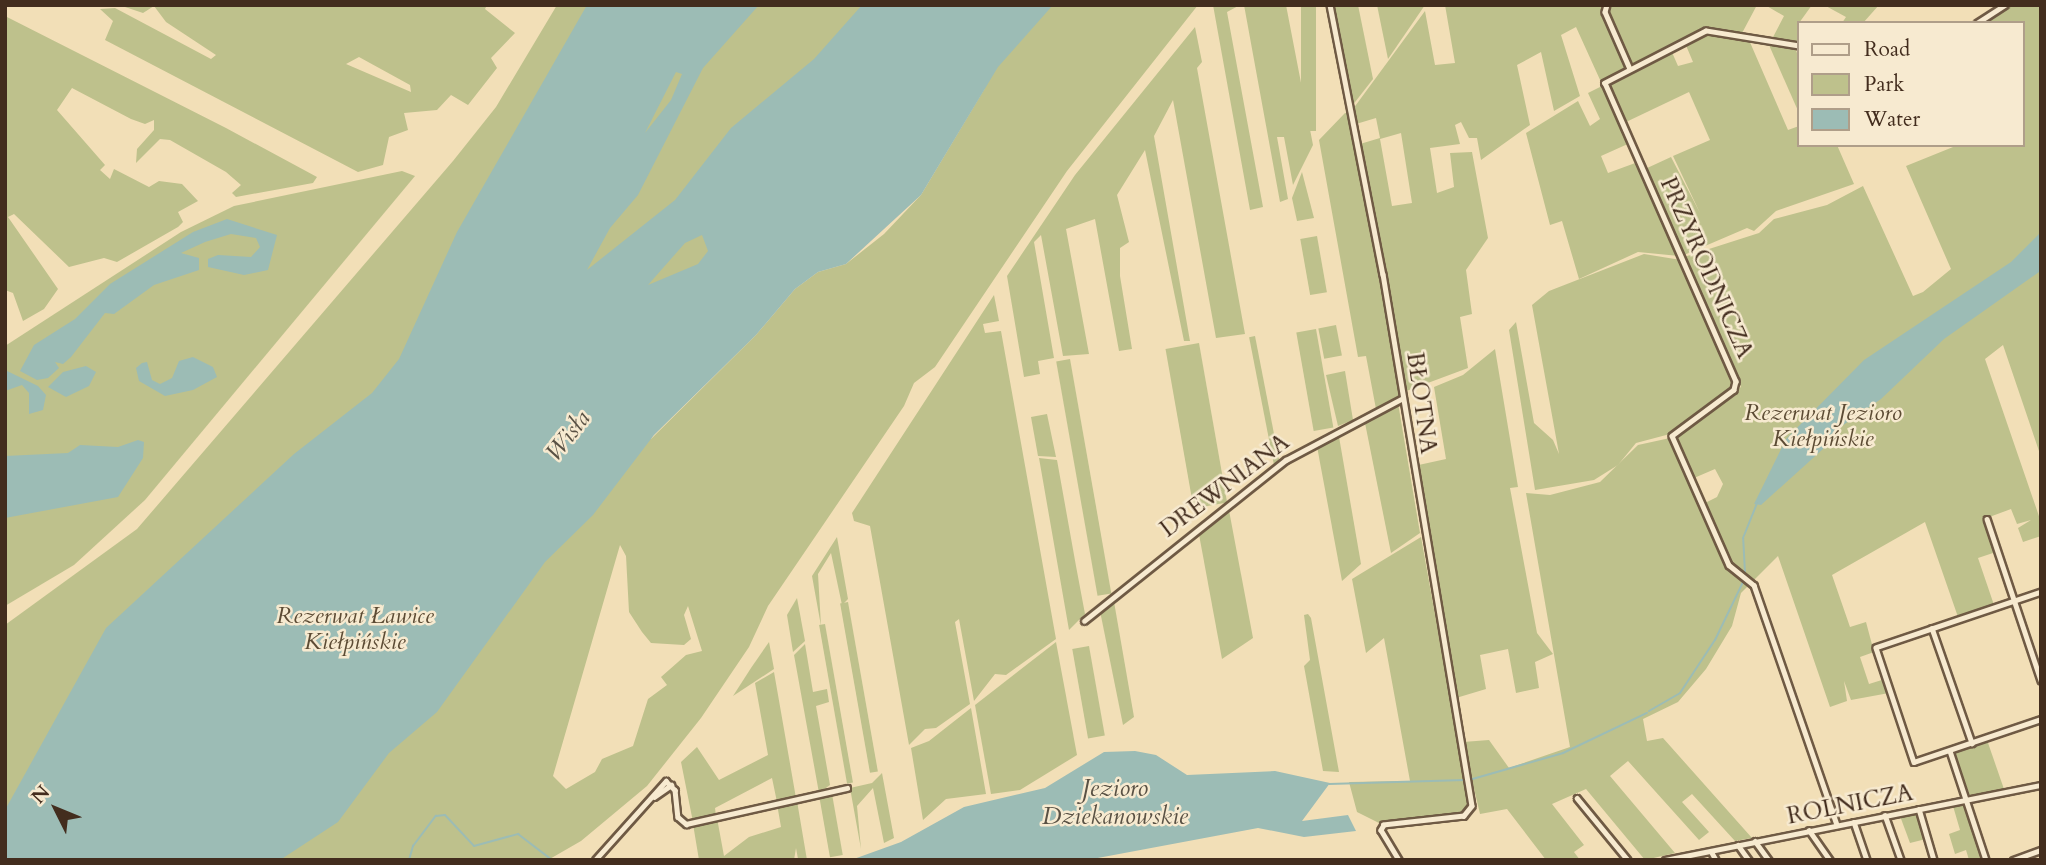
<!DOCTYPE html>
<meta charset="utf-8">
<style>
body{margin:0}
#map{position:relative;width:2046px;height:865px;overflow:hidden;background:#f2dfb7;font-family:Cardo,serif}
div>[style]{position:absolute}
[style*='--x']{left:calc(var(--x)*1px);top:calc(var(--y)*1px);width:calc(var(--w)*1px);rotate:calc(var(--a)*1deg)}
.green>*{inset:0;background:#bec18c;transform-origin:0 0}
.water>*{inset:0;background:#9cbcb5}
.stream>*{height:2px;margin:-1px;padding:0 1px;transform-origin:1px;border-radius:1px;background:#9cbcb5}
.roads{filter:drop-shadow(2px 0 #6f5a44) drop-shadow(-2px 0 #6f5a44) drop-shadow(0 2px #6f5a44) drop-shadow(0 -2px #6f5a44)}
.minor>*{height:4.5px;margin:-2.25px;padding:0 2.25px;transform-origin:2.25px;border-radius:2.25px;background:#f7ead0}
span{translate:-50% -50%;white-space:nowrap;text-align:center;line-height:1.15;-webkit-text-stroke:5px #f7ead0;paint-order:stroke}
.street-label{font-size:23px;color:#432d1e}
.park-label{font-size:23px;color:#5c4b34;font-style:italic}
.water-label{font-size:24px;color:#595144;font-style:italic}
.frame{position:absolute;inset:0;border:7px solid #432d1e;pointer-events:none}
.legend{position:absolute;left:1797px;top:21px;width:228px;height:126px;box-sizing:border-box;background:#f7ead0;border:2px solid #af9e89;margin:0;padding:9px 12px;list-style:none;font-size:21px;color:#432d1e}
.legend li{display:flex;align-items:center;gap:14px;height:35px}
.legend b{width:35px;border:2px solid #af9e89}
.north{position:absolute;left:21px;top:774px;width:70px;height:70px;-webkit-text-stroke:5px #f7ead0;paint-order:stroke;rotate:313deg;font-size:19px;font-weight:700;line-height:28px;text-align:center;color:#432d1e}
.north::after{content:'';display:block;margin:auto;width:24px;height:32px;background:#432d1e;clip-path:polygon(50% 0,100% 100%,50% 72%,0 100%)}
</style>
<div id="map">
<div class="green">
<div style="clip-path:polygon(evenodd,119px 5px,487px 5px,485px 9px,515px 33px,491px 58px,497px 68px,468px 105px,451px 95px,437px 110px,404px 113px,408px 130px,389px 137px,383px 165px,358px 172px,105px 40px,113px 21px,100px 9px,115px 8px,211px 59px,216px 55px,166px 22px,154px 6px,143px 13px,119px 5px,359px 57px,410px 85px,411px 92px,346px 64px,359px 57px)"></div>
<div style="clip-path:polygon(evenodd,557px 5px,1198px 5px,1067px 171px,935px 367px,914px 383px,904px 406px,768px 606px,749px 647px,701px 718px,647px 786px,581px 841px,548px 860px,5px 860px,5px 625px,137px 529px,453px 161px,496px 107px,557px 5px,985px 88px,921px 195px,884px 234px,846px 264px,818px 272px,795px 289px,756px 335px,651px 439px,666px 387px,985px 88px,557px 5px,620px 545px,626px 556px,629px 612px,642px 632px,651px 643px,684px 645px,691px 639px,684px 615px,688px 606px,702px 651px,686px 655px,661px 677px,667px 685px,648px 699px,633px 746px,602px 759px,595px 772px,566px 789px,553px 776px,620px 545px)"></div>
<div style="clip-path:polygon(1213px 5px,1240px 5px,1227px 12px,1263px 207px,1250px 210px)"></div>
<div style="clip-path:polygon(1244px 5px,1286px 5px,1313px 145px,1293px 185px,1284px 137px,1277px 137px,1288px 199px,1280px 202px)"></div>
<div style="left:1301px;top:5px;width:15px;height:126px"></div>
<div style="clip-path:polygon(1332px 5px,1358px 5px,1373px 79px,1352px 106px)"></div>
<div style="clip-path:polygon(1377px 5px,1425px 5px,1388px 59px)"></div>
<div style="clip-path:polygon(evenodd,1445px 5px,1604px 5px,1628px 68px,1601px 82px,1576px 27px,1561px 35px,1580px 96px,1554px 111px,1541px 52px,1517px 65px,1530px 125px,1481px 160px,1477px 138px,1469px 138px,1461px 122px,1455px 125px,1460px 144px,1430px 148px,1437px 193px,1454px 187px,1450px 153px,1472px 152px,1488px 238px,1466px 270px,1472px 314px,1460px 317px,1468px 368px,1401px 393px,1360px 144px,1380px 138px,1376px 118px,1356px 124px,1353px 109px,1425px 11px,1435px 65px,1455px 63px,1445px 5px,1401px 133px,1412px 203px,1392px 206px,1380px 139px,1401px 133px)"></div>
<div style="clip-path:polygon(1611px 5px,1757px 5px,1741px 35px,1706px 28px,1632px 66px,1606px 11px)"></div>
<div style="clip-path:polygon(1765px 5px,1812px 5px,1799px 23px,1799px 44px,1771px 41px,1784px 16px)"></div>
<div style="clip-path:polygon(1824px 5px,1879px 5px,1863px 23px,1842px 23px,1846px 17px)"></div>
<div style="clip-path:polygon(2010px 5px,2041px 5px,2040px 454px,2003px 345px,1985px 359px,2041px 522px,2041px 536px,2023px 542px,2018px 528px,2031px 520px,2017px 524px,2011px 509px,1984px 519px,1996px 552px,1978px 558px,1994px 605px,1958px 617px,1925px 522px,1832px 575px,1850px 627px,1866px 622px,1874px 652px,1860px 657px,1869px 684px,1885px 679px,1889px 693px,1851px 700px,1844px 681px,1847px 701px,1830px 707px,1778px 556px,1741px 593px,1732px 626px,1706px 669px,1678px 702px,1643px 719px,1647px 741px,1663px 738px,1752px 838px,1735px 841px,1692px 794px,1682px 802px,1709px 832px,1699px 840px,1628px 761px,1610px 776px,1675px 853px,1645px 860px,1586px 789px,1552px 804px,1584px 845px,1574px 852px,1580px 860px,1546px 860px,1507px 809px,1480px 814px,1463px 742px,1489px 740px,1509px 768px,1570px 747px,1526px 493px,1550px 495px,1600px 482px,1638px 445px,1670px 438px,1708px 520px,1705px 503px,1717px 497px,1723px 484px,1715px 469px,1694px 478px,1677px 435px,1741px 387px,1684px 257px,1759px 233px,1774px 219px,1827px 205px,1863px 186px,1913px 296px,1923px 292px,1951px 269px,1906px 166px,1958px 145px,2023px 145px,2023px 23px,1980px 23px)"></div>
<div style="clip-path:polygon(5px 16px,226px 128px,317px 177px,313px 183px,236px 197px,232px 193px,241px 185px,226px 172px,170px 140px,160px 139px,136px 163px,137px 149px,154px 130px,154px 120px,145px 124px,131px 119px,72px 88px,57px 110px,105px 165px,100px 170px,110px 179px,114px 169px,149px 187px,159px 181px,182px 184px,198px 201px,178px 212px,183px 222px,178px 227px,117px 262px,104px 258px,69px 267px,14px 214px,8px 217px,58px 289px,44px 309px,23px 321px,13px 293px,5px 290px)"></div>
<div style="clip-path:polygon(1195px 27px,1202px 62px,1197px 68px,1245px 334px,1216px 338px,1173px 100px,1154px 136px,1190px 341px,1184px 341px,1145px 150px,1117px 195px,1129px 242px,1120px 248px,1120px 276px,1132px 349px,1119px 351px,1095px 219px,1066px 229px,1089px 354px,1063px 356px,1041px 235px,1034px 242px,1054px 358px,1038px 361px,1040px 374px,1024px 377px,1007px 276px,1075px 175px)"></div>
<div style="clip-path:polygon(1707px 32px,1749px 40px,1788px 130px,1799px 126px,1799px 145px,1837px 145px,1854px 184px,1776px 211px,1754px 231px,1747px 228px,1684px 255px,1645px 169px,1671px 157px,1700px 213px,1673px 156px,1710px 140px,1689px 92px,1626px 122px,1608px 82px,1671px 50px,1678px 66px,1693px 62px,1685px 43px)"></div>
<div style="clip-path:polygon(1769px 45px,1795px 48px,1799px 58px,1799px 113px)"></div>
<div style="clip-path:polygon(1604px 85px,1630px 143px,1601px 156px,1608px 173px,1638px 162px,1679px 256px,1638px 252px,1579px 279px,1562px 221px,1550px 225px,1526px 133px,1578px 101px,1590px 126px,1600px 119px,1588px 93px)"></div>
<div style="clip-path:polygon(1345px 113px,1350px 114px,1399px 378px,1400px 398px,1376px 409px,1366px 356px,1358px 357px,1319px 140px)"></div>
<div style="clip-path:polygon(402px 171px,415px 176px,145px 500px,74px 565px,5px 606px,5px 346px,181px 232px,234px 206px)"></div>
<div style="clip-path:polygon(1302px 172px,1314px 218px,1297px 221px,1292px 198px)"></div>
<div style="left:1317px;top:236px;width:57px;height:17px;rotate:80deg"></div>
<div style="clip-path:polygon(1644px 254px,1681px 260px,1734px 387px,1670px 434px,1636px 443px,1618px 465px,1594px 480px,1535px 490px,1509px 330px,1516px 322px,1534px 423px,1553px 440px,1559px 454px,1532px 305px,1549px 291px)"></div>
<div style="clip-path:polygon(994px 295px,999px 321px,983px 324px,985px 333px,1001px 331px,1056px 639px,1006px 675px,995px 674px,974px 701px,959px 619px,955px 622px,970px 704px,936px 728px,925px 729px,909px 745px,870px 526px,854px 521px,852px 513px)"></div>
<div style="left:1336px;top:325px;width:31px;height:18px;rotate:79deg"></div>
<div style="left:1316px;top:329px;width:100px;height:20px;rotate:80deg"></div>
<div style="left:1255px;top:336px;width:130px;height:6px;rotate:79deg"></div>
<div style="left:1199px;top:343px;width:162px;height:34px;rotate:80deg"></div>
<div style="clip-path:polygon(1495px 349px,1518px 487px,1510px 488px,1537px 633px,1553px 654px,1535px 662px,1539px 688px,1516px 693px,1508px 649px,1480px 655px,1486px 689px,1456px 698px,1414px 466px,1446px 459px,1434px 387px,1463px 375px)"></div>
<div style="left:1070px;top:359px;width:238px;height:14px;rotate:80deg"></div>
<div style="clip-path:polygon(1345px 371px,1353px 420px,1338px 426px,1326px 375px)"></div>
<div style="clip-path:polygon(1398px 403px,1420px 533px,1391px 553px,1364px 418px)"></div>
<div style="clip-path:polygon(1047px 414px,1056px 457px,1038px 456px,1031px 417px)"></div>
<div style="clip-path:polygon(1338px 431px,1361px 564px,1342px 581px,1316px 441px)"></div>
<div style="clip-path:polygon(1039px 458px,1057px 460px,1076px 566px,1085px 614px,1069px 630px)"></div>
<div style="clip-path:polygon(1228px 505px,1253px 638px,1222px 659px,1198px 529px)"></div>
<div style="clip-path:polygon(837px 537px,848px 599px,842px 605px,831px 553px,818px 574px,821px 626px,812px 576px)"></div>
<div style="clip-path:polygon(1421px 537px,1470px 809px,1454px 816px,1379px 823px,1357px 812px,1349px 782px,1410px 781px,1384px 638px,1366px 653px,1352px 579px)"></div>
<div style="clip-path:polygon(1113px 596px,1134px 717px,1123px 725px,1099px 606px)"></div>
<div style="clip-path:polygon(797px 598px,805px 641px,793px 652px,787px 615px)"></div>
<div style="left:848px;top:602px;width:172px;height:8px;rotate:80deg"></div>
<div style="clip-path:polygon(1308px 614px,1311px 618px,1339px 772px,1323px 771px,1304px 666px,1310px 660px,1304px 615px)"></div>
<div style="left:825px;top:624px;width:161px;height:6px;rotate:80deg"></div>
<div style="clip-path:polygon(769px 642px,774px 669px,733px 696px,751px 668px)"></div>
<div style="clip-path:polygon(1056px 642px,1077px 755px,1020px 790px,991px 794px,975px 705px)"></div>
<div style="clip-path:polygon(805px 644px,813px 692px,827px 689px,829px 702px,816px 706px,830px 785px,819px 793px,794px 655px)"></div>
<div style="left:1089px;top:646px;width:91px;height:17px;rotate:80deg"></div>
<div style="clip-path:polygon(774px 672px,796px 798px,777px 802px,772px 778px,715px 808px,716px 816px,693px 822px,681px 762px,697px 747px,719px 780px,768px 755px,755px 683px)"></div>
<div style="clip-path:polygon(971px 708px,986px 794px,946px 799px,923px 820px,911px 748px,929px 741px)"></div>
<div style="clip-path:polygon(1987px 740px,2005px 792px,1970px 796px,1954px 753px)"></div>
<div style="clip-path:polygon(882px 773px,894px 838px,884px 843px,873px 788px,857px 806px,861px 849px,850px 788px,872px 783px)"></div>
<div style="left:832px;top:794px;width:62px;height:13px;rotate:80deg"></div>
<div style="clip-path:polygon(797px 801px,807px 860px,798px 859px,796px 848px,794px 860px,699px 860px,693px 824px,717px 818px,724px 856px,749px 837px,781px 827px,777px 804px)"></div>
<div style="clip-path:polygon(1966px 804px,1984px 860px,1969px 860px,1966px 850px,1955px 854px,1949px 834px,1960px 830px,1953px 806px)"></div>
<div style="clip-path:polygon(1918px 813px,1926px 839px,1910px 843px,1900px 816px)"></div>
</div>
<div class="water">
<div style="clip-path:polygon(evenodd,587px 5px,759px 5px,703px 68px,638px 195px,610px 228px,587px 270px,675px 200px,731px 128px,814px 59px,862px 5px,1053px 5px,998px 67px,921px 195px,846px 264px,818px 272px,795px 289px,756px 335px,654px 435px,593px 515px,545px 562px,437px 712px,389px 753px,338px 822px,280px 860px,5px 860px,5px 810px,106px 628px,294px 454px,372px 393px,399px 359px,457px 232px,587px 5px,676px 72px,682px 74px,671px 100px,645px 133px,676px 72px,587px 5px,702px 235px,708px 251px,698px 264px,648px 285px,685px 243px,702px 235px)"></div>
<div style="clip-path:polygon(227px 219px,277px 235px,268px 270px,244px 275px,208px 267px,208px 259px,218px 255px,251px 257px,260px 247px,256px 238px,231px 234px,205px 242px,181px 253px,199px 258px,199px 270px,154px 285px,114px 314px,105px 313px,71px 357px,63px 364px,55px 362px,59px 368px,48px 378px,37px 380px,20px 371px,34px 345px,75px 319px,110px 284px,193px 232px)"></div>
<div style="clip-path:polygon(2041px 232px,2039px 272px,1944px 339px,1881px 399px,1836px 430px,1823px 449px,1761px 505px,1754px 504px,1786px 439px,1864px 360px,2011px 262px)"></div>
<div style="clip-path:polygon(193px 357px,213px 367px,217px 377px,193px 390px,165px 396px,139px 381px,136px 368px,142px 363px,147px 362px,152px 380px,160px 384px,172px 378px,179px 361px)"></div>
<div style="clip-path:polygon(86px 366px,96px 372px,89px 386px,66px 397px,48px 387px,63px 372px)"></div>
<div style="clip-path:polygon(5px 370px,38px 386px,46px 395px,43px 410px,29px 414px,29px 393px,22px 385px,5px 391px)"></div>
<div style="clip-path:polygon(138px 440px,144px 442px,143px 458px,118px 497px,5px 518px,5px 456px,68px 453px,80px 445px,118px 447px)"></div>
<div style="clip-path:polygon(1135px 751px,1156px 755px,1187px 775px,1275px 771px,1330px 783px,1302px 821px,1348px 815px,1356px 831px,1304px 837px,1258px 828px,1087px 860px,851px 860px,901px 842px,964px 807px,1045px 788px,1104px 752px)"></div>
</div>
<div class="stream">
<div style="--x:1745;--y:573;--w:35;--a:-93"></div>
<div style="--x:1743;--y:538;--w:37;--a:-68"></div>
<div style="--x:1649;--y:711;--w:36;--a:-30"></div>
<div style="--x:1680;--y:693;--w:64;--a:-56.6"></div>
<div style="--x:1715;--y:640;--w:67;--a:-64.2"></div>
<div style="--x:1469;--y:780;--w:98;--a:-16"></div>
<div style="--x:1563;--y:753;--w:93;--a:-25.5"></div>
<div style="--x:1329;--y:784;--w:136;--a:-1.7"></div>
<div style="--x:409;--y:860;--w:15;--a:-74"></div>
<div style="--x:413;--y:846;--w:38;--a:-53"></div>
<div style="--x:436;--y:816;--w:9;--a:-6"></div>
<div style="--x:445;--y:815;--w:42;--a:46.9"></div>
<div style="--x:474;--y:846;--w:46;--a:-15.3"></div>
<div style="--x:518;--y:834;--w:43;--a:37.4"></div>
</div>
<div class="roads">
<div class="minor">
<div style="--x:1330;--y:5;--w:274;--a:78.9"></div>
<div style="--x:1383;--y:274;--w:539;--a:80.5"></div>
<div style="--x:1472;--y:806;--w:13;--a:129"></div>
<div style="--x:1464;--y:816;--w:81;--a:173.6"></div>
<div style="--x:1384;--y:825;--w:6;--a:121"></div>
<div style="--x:1381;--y:830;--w:35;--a:59"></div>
<div style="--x:1607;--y:5;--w:7;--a:106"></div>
<div style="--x:1605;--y:12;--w:62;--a:66.3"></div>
<div style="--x:1977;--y:23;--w:33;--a:-33"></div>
<div style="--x:1799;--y:46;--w:94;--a:-170.8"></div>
<div style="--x:1706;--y:31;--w:114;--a:152.8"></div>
<div style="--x:1605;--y:83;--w:326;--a:66.3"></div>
<div style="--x:1736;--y:381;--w:9;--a:103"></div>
<div style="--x:1734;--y:390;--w:77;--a:143.4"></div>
<div style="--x:1672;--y:436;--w:141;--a:66.2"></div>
<div style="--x:1729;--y:565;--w:32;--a:39"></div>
<div style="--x:1754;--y:585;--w:254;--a:70.9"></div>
<div style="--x:1987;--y:519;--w:170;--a:71.5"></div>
<div style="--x:2041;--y:592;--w:174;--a:161.3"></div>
<div style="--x:1876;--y:648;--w:120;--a:71.6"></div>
<div style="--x:1914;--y:762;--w:134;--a:-18.7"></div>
<div style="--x:1084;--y:621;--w:258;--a:-38.6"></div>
<div style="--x:1286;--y:460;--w:130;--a:-27.9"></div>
<div style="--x:1932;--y:628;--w:122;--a:70.8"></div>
<div style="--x:1950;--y:751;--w:115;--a:71.7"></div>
<div style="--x:654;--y:797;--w:21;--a:-35"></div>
<div style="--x:1577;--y:798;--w:80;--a:50.6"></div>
<div style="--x:1919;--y:809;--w:53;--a:73.6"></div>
<div style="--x:1885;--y:815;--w:48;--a:70.4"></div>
<div style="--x:1854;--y:822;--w:40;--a:71.1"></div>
<div style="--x:1809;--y:830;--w:37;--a:55"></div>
<div style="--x:1755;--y:841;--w:24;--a:54"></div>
<div style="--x:1738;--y:845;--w:19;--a:54"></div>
<div style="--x:1711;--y:851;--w:10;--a:61"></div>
<div style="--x:595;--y:860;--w:106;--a:-48.1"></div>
<div style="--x:666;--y:781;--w:13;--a:45"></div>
<div style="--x:675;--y:790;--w:27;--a:84"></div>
<div style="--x:678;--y:817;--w:11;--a:41"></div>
<div style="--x:686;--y:824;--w:165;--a:-12.6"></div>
<div style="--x:1665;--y:860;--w:383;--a:-11.3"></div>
<div style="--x:2013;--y:860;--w:30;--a:-20"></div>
</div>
</div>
<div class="street-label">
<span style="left:1706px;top:268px;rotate:66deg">PRZYRODNICZA</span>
<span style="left:1421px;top:403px;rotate:82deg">BŁOTNA</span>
<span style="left:1225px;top:486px;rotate:-37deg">DREWNIANA</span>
<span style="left:1850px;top:805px;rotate:-11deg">ROLNICZA</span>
</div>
<div class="park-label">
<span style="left:1823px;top:426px">Rezerwat Jezioro<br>Kiełpińskie</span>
<span style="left:355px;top:629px">Rezerwat Ławice<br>Kiełpińskie</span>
</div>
<div class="water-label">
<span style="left:568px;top:436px;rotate:-52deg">Wisła</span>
<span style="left:1115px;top:803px">Jezioro<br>Dziekanowskie</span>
</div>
<div class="frame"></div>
<ul class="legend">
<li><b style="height:9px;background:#f7ead0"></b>Road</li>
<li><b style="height:19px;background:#bec18c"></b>Park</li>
<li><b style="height:19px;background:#9cbcb5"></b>Water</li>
</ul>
<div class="north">N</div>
</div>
